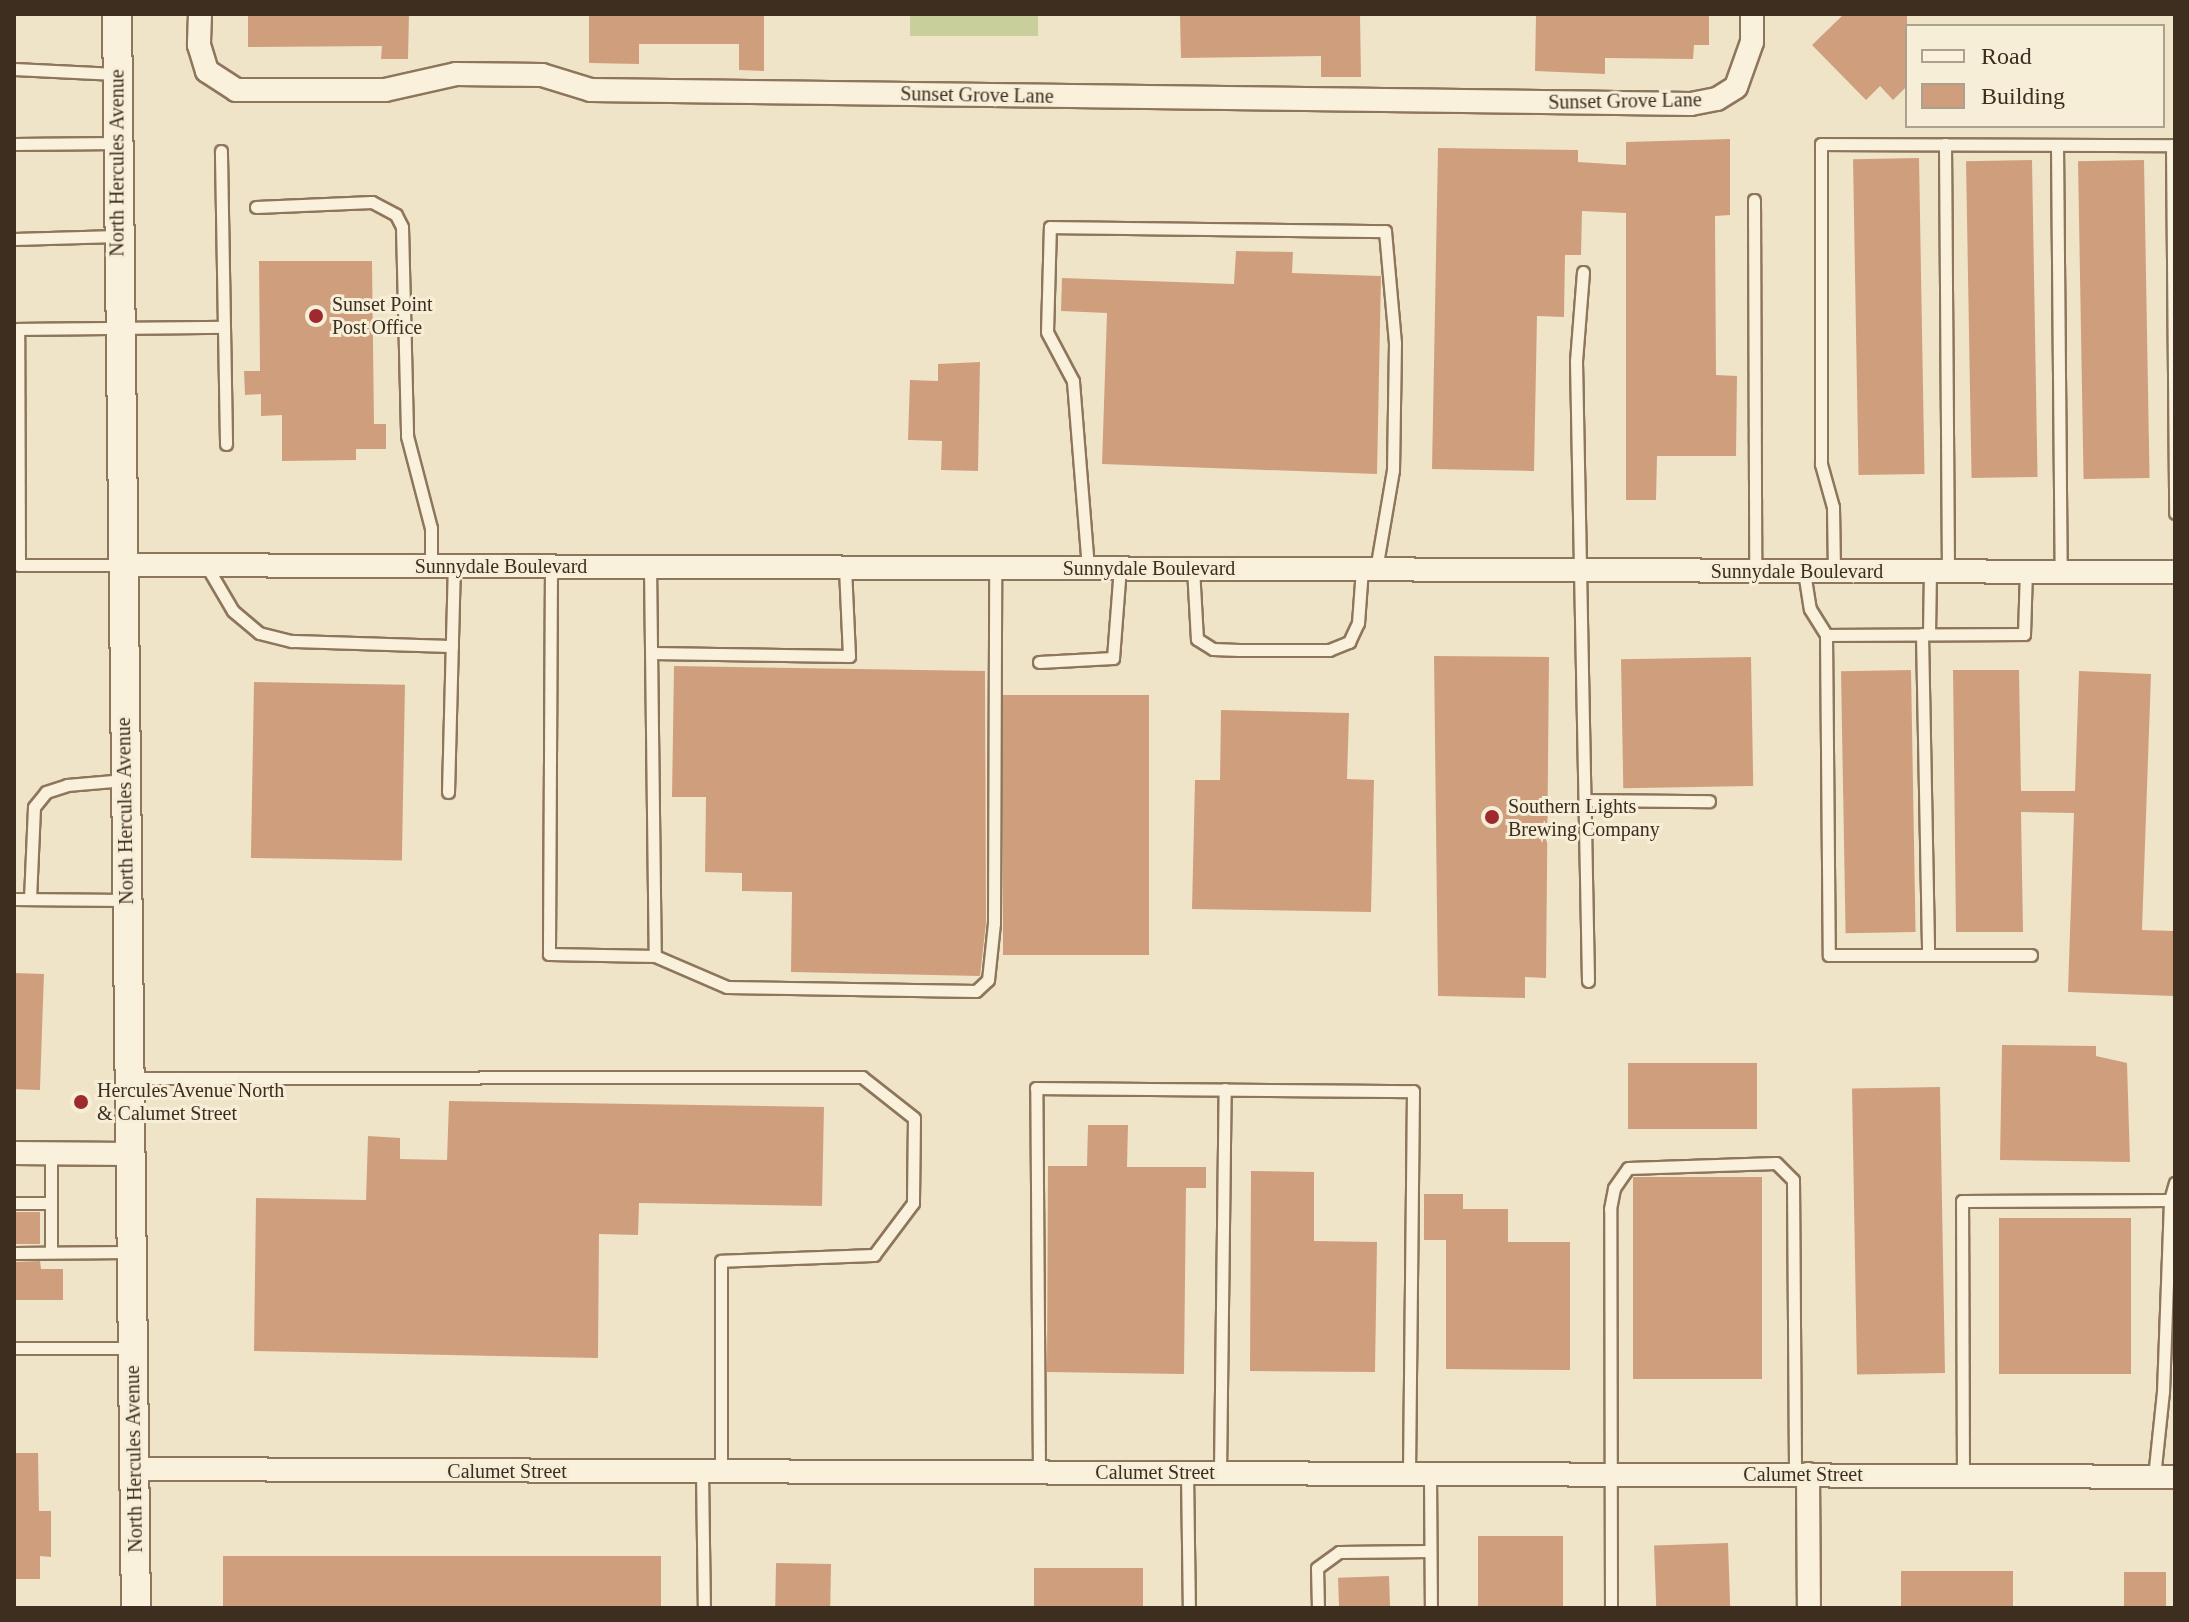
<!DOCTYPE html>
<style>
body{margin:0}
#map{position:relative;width:2189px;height:1622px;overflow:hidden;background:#f0e4c8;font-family:Georgia,serif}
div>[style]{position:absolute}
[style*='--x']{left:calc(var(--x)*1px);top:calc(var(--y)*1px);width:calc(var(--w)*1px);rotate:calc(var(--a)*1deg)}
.green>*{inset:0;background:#c9cf9b;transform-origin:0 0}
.building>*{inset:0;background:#cf9f7d;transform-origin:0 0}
.roads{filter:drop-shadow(2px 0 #8d765c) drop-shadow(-2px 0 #8d765c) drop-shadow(0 2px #8d765c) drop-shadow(0 -2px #8d765c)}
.service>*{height:11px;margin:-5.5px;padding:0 5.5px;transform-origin:5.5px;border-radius:5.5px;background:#faf1dc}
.minor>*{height:22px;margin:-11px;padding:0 11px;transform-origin:11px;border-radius:11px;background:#faf1dc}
.tertiary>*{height:28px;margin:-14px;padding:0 14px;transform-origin:14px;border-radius:14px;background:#faf1dc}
.dots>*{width:22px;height:22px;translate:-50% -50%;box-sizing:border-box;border:4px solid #f7eed8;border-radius:50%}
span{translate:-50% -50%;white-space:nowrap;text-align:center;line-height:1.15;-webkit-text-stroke:6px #f7eed8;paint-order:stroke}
.street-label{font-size:20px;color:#3d2e20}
.poi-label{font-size:20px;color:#3d2e20}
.left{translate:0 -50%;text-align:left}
.frame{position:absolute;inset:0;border:16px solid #3d2e20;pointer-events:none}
.legend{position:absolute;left:1905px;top:24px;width:260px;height:104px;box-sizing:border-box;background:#f7eed8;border:2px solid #ada18e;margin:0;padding:10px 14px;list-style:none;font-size:24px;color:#3d2e20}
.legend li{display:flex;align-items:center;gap:16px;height:40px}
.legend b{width:40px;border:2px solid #ada18e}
</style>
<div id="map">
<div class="green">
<div style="left:910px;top:14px;width:128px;height:22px"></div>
</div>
<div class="building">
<div style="clip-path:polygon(248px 14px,409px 14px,408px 59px,381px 59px,382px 46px,248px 47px)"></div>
<div style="clip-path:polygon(589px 14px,764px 14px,764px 71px,739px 70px,739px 44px,639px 44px,639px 64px,589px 63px)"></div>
<div style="clip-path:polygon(1360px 14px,1361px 77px,1321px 77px,1321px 56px,1181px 58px,1180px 16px)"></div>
<div style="clip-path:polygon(1536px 14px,1709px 14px,1709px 45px,1694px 45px,1693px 59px,1605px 58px,1605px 74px,1535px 71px)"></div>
<div style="clip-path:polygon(1844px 14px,1907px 14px,1907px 86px,1893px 100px,1880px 86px,1866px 100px,1812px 45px)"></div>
<div style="clip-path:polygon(1730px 139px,1730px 215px,1715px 216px,1716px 375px,1737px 376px,1736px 456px,1657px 456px,1656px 500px,1626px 500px,1626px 213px,1582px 211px,1581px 255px,1565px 255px,1564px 317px,1537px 316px,1534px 471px,1432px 469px,1438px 148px,1578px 150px,1578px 162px,1626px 165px,1626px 142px)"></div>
<div style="left:1919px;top:158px;width:316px;height:66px;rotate:89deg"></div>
<div style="left:2032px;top:160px;width:317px;height:66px;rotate:89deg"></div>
<div style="left:2144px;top:160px;width:318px;height:66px;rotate:89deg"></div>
<div style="clip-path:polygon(1236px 251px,1293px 252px,1292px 273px,1381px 276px,1377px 474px,1102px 464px,1107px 313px,1061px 311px,1062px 278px,1234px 284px)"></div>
<div style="clip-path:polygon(259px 261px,372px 261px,374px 424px,386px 424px,386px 449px,356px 449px,356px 460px,282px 461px,282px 415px,261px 416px,261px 394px,245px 395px,244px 371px,260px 371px)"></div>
<div style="clip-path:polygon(980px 362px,978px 471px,941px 470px,942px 441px,908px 440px,910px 380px,938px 381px,938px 364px)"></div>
<div style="clip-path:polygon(1434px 656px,1549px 657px,1546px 978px,1525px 977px,1525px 998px,1438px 996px)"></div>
<div style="left:1751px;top:657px;width:129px;height:130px;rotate:89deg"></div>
<div style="clip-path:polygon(674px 666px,985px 671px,986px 923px,980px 976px,791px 972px,792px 892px,742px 891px,742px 873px,705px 872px,706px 797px,672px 797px)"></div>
<div style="left:1911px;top:670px;width:262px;height:70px;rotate:89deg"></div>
<div style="clip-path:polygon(1953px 670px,2019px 670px,2021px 791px,2075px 791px,2079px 671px,2151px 674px,2142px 930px,2175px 931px,2173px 996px,2068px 992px,2074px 813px,2021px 812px,2023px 932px,1956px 932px)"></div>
<div style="left:254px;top:682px;width:151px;height:176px;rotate:1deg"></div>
<div style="left:1003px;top:695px;width:146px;height:260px"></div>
<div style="clip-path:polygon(1221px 710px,1349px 713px,1347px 779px,1374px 780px,1371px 912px,1192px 909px,1195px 780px,1220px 780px)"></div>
<div style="left:14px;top:973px;width:30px;height:116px;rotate:2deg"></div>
<div style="clip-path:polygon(2002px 1045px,2096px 1046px,2096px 1056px,2127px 1063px,2130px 1162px,2000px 1160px)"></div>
<div style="left:1628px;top:1063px;width:129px;height:66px"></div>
<div style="left:1940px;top:1087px;width:286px;height:88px;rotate:89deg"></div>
<div style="clip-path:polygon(449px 1101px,824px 1107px,822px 1206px,639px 1203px,638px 1235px,599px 1234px,598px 1358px,254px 1351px,256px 1198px,366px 1200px,368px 1136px,400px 1138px,400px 1159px,447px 1160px)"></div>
<div style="clip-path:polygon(1088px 1125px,1128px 1125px,1127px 1167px,1206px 1167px,1206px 1188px,1186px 1188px,1184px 1374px,1047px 1372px,1048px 1166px,1087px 1166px)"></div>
<div style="clip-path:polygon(1251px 1171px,1314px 1172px,1314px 1241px,1377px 1242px,1375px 1372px,1250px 1371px)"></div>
<div style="left:1633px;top:1177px;width:129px;height:202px"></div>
<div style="clip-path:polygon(1424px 1194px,1463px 1194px,1463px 1209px,1508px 1209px,1508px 1242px,1570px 1242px,1570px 1370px,1446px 1369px,1446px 1240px,1424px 1240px)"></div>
<div style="left:40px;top:1212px;width:32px;height:26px;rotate:90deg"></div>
<div style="left:1999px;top:1218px;width:132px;height:156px"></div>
<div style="clip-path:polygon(40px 1261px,41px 1269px,63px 1269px,63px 1300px,14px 1300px,14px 1262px)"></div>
<div style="clip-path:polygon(14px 1453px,38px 1453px,39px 1511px,51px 1511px,51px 1557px,40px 1556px,40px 1579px,14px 1579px)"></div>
<div style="left:1563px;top:1536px;width:72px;height:85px;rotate:90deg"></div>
<div style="left:1728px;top:1543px;width:65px;height:74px;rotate:88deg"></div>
<div style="left:223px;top:1556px;width:438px;height:52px"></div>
<div style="left:776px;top:1563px;width:55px;height:45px;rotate:1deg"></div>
<div style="left:1143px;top:1568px;width:40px;height:109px;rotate:90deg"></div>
<div style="left:1901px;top:1571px;width:112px;height:37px"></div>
<div style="left:2124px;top:1572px;width:42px;height:36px"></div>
<div style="left:1389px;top:1576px;width:32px;height:51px;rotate:88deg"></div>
</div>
<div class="roads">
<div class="service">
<div style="--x:14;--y:69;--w:102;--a:2.8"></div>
<div style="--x:14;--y:144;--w:103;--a:-0.6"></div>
<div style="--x:1945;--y:144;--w:428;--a:89.6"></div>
<div style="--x:2057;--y:145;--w:427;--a:89.5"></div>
<div style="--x:2172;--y:145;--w:368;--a:89.5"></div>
<div style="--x:1754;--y:200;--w:371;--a:89.8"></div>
<div style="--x:256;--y:207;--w:116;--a:-2.5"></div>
<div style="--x:372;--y:202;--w:27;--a:28"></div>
<div style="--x:396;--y:215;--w:13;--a:63"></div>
<div style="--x:402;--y:227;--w:209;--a:88.6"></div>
<div style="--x:407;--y:436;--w:95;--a:75.4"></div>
<div style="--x:431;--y:528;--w:37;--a:90"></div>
<div style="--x:14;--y:239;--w:103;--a:-1.7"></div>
<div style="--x:1583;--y:272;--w:89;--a:94.5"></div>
<div style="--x:1576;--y:361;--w:620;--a:88.89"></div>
<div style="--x:224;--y:327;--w:117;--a:89"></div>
<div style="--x:122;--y:565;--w:103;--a:180"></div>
<div style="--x:19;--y:565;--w:236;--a:-90.2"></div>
<div style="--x:18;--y:329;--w:206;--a:-0.6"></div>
<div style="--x:224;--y:327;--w:176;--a:-91"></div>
<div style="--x:206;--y:565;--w:53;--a:59.6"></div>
<div style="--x:233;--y:611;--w:34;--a:40"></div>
<div style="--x:259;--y:633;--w:34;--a:14"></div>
<div style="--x:292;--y:641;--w:160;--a:1.8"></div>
<div style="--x:551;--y:566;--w:388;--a:90.3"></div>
<div style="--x:549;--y:954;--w:106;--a:1.1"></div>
<div style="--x:655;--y:956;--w:78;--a:23.3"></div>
<div style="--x:727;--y:987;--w:249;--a:0.9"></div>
<div style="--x:976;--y:991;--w:16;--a:-43"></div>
<div style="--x:988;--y:980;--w:57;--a:-84"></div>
<div style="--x:994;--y:923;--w:356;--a:-89.8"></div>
<div style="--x:650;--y:566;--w:390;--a:89.3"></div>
<div style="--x:1088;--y:568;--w:188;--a:-94.6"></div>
<div style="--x:1073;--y:381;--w:55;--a:-118"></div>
<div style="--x:1047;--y:332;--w:105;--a:-88.4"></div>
<div style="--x:1050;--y:227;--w:335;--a:0.7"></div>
<div style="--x:1385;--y:231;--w:112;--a:84.9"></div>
<div style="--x:1395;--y:343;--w:127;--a:90.9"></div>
<div style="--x:1393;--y:470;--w:100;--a:99.7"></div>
<div style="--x:1193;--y:568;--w:71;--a:86.8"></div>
<div style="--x:1197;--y:639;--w:19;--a:32"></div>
<div style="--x:1213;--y:649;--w:26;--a:2"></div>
<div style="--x:1239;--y:650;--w:90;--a:0"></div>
<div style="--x:1329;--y:650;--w:22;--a:-22"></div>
<div style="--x:1349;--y:642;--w:21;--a:-65"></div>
<div style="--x:1358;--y:623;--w:54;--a:-85.8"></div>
<div style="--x:1834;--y:571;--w:64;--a:-90.9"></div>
<div style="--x:1833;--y:507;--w:45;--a:-105.6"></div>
<div style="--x:1821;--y:464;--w:320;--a:-90"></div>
<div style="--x:1821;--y:144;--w:354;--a:0.2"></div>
<div style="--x:1804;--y:572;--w:37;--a:81"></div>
<div style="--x:1810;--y:609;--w:31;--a:58"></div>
<div style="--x:1826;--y:635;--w:198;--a:-0.3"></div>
<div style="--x:2024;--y:634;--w:62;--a:-88.2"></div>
<div style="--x:1922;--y:634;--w:319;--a:88.9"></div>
<div style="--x:1929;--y:634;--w:62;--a:-89.1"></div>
<div style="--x:1826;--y:635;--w:320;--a:89.5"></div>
<div style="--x:1829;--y:955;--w:202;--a:0"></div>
<div style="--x:652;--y:653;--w:197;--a:0.9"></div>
<div style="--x:849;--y:656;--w:89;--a:-92.6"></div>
<div style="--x:1039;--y:662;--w:74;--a:-3.1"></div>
<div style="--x:1113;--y:658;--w:90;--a:-85.6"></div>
<div style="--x:448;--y:792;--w:227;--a:-88.5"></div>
<div style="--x:1585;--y:800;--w:124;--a:0.5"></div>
<div style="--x:14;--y:899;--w:112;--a:0.5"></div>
<div style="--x:30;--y:899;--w:92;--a:-87.5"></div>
<div style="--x:34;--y:807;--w:19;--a:-51"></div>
<div style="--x:46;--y:792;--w:22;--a:-18"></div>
<div style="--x:67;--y:785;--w:58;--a:-4.9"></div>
<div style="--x:130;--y:1078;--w:732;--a:-0.08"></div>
<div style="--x:862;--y:1077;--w:66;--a:38.3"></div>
<div style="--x:914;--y:1118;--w:85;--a:90.7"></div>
<div style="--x:913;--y:1203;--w:65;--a:126.9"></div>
<div style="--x:874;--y:1255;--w:153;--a:177.8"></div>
<div style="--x:721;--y:1261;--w:210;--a:90"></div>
<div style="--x:51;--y:1153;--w:99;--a:90"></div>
<div style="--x:14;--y:1203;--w:37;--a:0"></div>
<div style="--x:14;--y:1253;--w:115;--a:-0.5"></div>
<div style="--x:14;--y:1348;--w:119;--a:0"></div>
<div style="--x:702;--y:1471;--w:137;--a:89.2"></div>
<div style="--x:1039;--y:1472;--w:384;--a:-90.4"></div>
<div style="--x:1036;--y:1088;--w:377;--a:0.5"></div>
<div style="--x:1413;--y:1091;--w:382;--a:90.6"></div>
<div style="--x:1187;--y:1472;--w:136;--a:89.2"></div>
<div style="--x:1220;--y:1472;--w:383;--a:-89.3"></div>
<div style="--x:1430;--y:1474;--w:134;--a:89.6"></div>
<div style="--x:1963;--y:1476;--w:275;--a:-90.2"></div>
<div style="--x:1962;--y:1201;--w:208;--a:-0.3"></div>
<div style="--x:2170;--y:1200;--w:18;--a:-74"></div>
<div style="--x:2154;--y:1477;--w:85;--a:-84"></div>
<div style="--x:2163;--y:1392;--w:192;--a:-87.9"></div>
<div style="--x:1318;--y:1608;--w:40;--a:-91.4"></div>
<div style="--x:1317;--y:1568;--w:27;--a:-36"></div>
<div style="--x:1339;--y:1552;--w:91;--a:-0.6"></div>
<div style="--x:1611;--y:1608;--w:399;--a:-90.1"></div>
<div style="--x:1610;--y:1209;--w:21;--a:-79"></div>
<div style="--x:1614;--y:1188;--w:24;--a:-55"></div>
<div style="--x:1628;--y:1168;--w:148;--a:-1.9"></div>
<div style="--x:1776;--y:1163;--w:24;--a:45"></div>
<div style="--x:1793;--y:1180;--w:294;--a:89.6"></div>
</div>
<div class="minor">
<div style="--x:200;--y:14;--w:31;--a:92"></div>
<div style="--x:199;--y:45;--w:27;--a:73"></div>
<div style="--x:207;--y:71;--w:35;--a:33"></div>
<div style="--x:236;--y:90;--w:149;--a:0"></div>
<div style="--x:385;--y:90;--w:73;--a:-12.7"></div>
<div style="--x:456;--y:74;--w:86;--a:0.7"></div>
<div style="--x:542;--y:75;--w:51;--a:17"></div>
<div style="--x:591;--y:90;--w:1100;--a:0.73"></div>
<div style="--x:1691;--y:104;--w:26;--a:-11"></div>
<div style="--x:1717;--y:99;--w:22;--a:-32"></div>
<div style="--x:1736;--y:87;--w:48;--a:-70.4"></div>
<div style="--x:1752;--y:42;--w:28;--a:-90"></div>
<div style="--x:122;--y:565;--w:2053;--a:0.2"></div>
<div style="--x:14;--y:1153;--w:116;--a:0.5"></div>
<div style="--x:135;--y:1469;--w:2040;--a:0.22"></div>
<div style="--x:1808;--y:1474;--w:134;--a:89.6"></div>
</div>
<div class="tertiary">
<div style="--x:117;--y:14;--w:1594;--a:89.32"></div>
</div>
</div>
<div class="dots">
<div style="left:316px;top:316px;background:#9e2a2b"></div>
<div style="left:1492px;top:817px;background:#9e2a2b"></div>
<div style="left:81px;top:1102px;background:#9e2a2b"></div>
</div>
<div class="street-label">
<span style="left:977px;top:95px;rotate:1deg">Sunset Grove Lane</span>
<span style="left:1625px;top:101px;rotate:-1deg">Sunset Grove Lane</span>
<span style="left:117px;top:163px;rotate:-90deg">North Hercules Avenue</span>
<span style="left:501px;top:566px">Sunnydale Boulevard</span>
<span style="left:1149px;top:568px">Sunnydale Boulevard</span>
<span style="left:1797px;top:571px">Sunnydale Boulevard</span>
<span style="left:125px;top:811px;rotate:-91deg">North Hercules Avenue</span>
<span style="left:134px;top:1459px;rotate:-91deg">North Hercules Avenue</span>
<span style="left:507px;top:1471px">Calumet Street</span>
<span style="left:1155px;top:1472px">Calumet Street</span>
<span style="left:1803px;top:1474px">Calumet Street</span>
</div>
<div class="poi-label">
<span class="left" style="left:332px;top:316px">Sunset Point<br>Post Office</span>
<span class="left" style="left:1508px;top:818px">Southern Lights<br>Brewing Company</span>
<span class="left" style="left:97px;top:1102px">Hercules Avenue North<br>&amp; Calumet Street</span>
</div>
<div class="frame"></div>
<ul class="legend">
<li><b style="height:10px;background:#faf1dc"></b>Road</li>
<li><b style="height:22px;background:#cf9f7d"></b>Building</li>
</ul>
</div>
